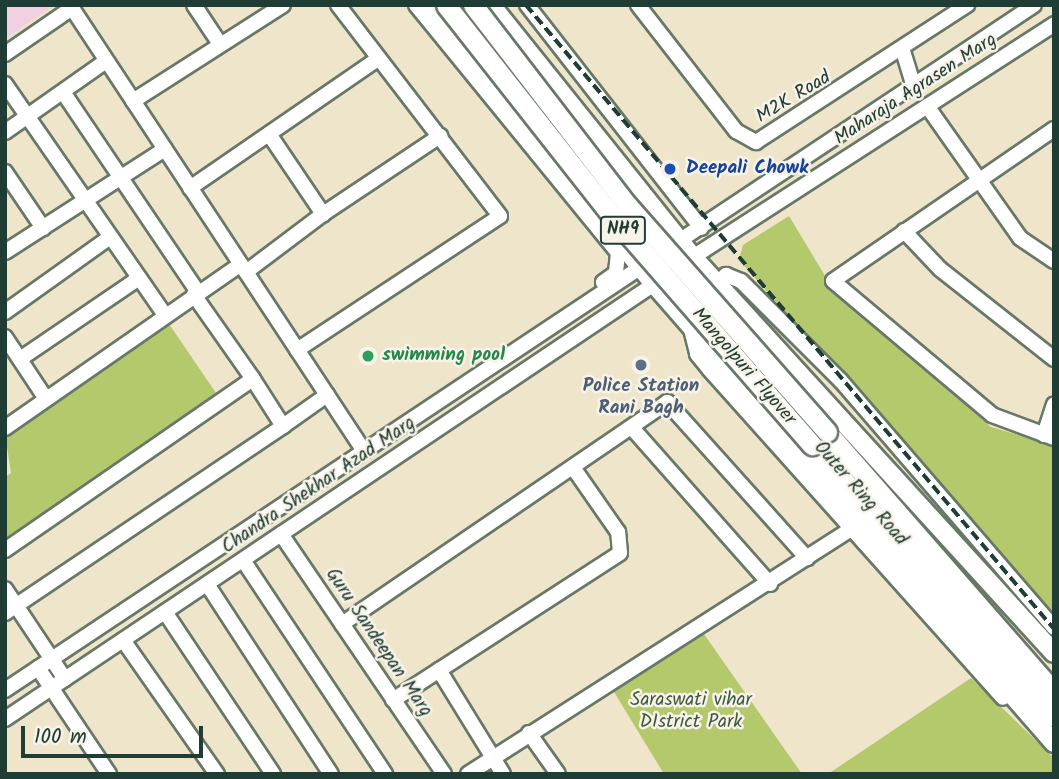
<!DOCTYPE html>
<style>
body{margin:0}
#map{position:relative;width:1059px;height:779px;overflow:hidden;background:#efe5ca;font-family:Kalam,sans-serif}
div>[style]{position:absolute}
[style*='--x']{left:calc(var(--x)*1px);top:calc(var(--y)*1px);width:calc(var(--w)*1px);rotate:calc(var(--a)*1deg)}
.built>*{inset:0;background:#f2cfe1}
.green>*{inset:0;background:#b4c86c}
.roads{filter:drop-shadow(2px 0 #687868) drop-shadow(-2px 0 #687868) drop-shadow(0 2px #687868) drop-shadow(0 -2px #687868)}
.minor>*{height:14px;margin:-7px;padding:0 7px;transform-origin:7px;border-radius:7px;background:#fff}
.major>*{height:18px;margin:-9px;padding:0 9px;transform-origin:9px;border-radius:9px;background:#fff}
.highway>*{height:19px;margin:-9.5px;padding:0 9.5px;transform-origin:9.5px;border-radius:9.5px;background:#fff}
.rail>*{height:3.5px;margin-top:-1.75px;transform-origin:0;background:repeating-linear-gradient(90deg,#1f3d34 0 10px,transparent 0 15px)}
.bridges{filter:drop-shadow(2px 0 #687868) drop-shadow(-2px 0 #687868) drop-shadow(0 2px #687868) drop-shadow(0 -2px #687868)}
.highway-bridge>*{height:19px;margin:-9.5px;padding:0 9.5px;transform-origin:9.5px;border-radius:9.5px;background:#fff}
.dots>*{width:19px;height:19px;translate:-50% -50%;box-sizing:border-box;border:4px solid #f7f3e8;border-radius:50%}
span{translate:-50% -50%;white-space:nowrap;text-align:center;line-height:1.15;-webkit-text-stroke:5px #f7f3e8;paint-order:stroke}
.shield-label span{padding:2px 5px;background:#f7f3e8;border:2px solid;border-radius:5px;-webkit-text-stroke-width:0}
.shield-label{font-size:18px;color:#1f3d34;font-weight:700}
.street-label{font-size:19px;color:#1f3d34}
.transit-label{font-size:19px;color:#164399;font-weight:700}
.left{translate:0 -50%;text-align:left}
.leisure-label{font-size:19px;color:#27864d;font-weight:700}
.service-label{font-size:19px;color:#4e5e75;font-weight:700}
.park-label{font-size:19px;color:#3d593f}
.frame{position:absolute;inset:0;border:7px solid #1f3d34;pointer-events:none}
.scale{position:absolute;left:21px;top:726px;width:182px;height:32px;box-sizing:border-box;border:4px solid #1f3d34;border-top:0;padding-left:9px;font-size:21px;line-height:24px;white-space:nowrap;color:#1f3d34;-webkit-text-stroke:5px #f7f3e8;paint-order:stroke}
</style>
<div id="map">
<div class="built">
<div style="clip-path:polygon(5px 5px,54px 5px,5px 39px)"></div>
</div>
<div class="green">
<div style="clip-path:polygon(789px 216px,830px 284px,991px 427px,1054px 445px,1054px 615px,739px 260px,743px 245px)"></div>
<div style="clip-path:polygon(167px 321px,216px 393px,5px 540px,5px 477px,11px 473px,5px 434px)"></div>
<div style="clip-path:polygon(699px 627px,802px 774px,664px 774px,611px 687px)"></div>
<div style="clip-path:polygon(971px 678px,1054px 758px,1054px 774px,828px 774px)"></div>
</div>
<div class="roads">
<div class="minor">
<div style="--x:70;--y:5;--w:534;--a:56.61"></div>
<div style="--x:194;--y:5;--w:47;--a:56.3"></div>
<div style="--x:416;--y:5;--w:320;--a:50.8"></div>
<div style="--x:618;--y:253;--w:20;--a:96"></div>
<div style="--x:616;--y:273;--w:16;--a:145"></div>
<div style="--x:527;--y:5;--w:283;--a:52"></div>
<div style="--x:638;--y:5;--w:160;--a:52.1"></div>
<div style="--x:736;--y:131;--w:23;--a:29"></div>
<div style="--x:756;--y:142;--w:252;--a:-33"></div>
<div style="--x:903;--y:51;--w:37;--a:73"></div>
<div style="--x:5;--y:54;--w:81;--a:-34.5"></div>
<div style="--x:5;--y:84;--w:281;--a:55.3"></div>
<div style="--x:63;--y:92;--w:241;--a:56"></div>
<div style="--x:133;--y:101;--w:178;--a:-32.6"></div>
<div style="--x:927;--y:106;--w:161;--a:54.8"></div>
<div style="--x:1020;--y:238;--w:41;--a:34.1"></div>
<div style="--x:1054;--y:129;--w:268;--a:145.5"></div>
<div style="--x:833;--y:281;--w:208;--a:40.1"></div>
<div style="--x:992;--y:415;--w:66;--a:20.4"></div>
<div style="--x:5;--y:132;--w:123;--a:-35.1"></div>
<div style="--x:269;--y:134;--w:97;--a:56"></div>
<div style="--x:323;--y:214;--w:141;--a:-33.7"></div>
<div style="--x:5;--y:172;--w:68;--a:55.8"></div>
<div style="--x:190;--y:188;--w:229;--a:-34.5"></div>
<div style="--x:904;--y:231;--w:52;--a:46.5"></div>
<div style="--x:940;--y:269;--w:145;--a:38.3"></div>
<div style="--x:679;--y:241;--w:426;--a:-33.6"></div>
<div style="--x:5;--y:252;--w:190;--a:-32.8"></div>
<div style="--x:693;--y:257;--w:430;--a:-32.8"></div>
<div style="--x:246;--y:272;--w:96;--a:-37"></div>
<div style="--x:717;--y:284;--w:13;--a:-45"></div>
<div style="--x:726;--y:275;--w:16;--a:22"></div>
<div style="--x:741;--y:281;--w:141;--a:45"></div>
<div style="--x:841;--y:381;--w:326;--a:49.2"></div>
<div style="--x:5;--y:312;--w:129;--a:-35.5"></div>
<div style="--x:690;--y:325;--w:30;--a:76"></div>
<div style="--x:697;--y:354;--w:19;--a:51"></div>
<div style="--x:709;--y:369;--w:441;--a:48.2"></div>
<div style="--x:5;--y:337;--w:74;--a:56.5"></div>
<div style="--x:297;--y:350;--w:243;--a:-33.4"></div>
<div style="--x:500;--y:216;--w:266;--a:-127.5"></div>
<div style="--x:20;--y:359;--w:144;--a:-34.2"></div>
<div style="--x:283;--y:426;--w:54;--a:-35.2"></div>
<div style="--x:5;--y:428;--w:287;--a:-34.8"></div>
<div style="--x:633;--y:429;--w:207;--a:48.5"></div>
<div style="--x:1044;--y:435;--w:32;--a:-72"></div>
<div style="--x:281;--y:534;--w:290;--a:55.8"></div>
<div style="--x:5;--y:550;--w:301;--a:-34.6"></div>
<div style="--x:253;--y:379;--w:103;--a:-125.1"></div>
<div style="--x:243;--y:560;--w:257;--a:56.4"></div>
<div style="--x:207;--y:584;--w:227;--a:56.9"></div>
<div style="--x:5;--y:589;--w:108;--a:56.3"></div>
<div style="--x:165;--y:612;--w:195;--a:56.3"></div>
<div style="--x:5;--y:613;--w:335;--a:-33.9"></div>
<div style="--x:283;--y:426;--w:56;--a:-122.6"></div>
<div style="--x:342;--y:624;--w:394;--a:-34.3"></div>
<div style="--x:667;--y:402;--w:210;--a:48.1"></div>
<div style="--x:123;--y:640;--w:164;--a:55"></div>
<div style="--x:38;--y:668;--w:128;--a:56.2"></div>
<div style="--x:439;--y:670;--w:122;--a:58.4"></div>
<div style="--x:5;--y:690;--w:764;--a:-33.63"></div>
<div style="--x:393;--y:700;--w:270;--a:-32.9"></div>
<div style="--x:620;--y:553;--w:21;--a:-95"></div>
<div style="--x:618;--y:532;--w:77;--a:-124.9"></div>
<div style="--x:5;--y:719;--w:781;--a:-33.83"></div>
<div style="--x:529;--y:733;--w:50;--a:54.7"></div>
<div style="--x:468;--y:774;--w:455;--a:-32.6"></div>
</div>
<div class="major">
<div style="--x:431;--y:5;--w:357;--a:51.4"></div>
<div style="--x:654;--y:284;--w:609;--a:48.93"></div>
<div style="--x:491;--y:5;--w:323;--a:51.3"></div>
<div style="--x:693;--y:257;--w:536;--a:47.65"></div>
</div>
<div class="highway">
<div style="--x:827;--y:432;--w:345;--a:48.9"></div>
<div style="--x:812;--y:445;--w:364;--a:48.3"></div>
</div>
</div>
<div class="rail">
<div style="--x:526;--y:5;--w:817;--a:49.76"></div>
</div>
<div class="bridges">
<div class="highway-bridge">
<div style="--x:446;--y:5;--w:270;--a:51.8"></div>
<div style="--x:613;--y:217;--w:303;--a:48.9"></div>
<div style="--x:473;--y:5;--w:254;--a:52.4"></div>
<div style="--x:628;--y:206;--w:301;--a:48.6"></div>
</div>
</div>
<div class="dots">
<div style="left:670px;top:169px;background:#1a4fb4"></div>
<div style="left:368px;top:356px;background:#2e9e5b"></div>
<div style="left:641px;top:365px;background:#5c6f8a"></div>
</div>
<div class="shield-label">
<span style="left:623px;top:230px">NH9</span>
</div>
<div class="street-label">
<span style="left:916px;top:90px;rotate:-33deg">Maharaja Agrasen Marg</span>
<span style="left:794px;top:98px;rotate:-31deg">M2K Road</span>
<span style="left:743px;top:367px;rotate:49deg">Mangolpuri Flyover</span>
<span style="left:319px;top:486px;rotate:-34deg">Chandra Shekhar Azad Marg</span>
<span style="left:860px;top:494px;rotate:49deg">Outer Ring Road</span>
<span style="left:378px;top:643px;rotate:56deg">Guru Sandeepan Marg</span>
</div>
<div class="transit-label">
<span class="left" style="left:686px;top:169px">Deepali Chowk</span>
</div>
<div class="leisure-label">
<span class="left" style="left:382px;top:356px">swimming pool</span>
</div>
<div class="service-label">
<span style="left:641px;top:398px">Police Station<br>Rani Bagh</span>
</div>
<div class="park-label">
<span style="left:691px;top:712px">Saraswati vihar<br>DIstrict Park</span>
</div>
<div class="frame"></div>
<div class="scale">100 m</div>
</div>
